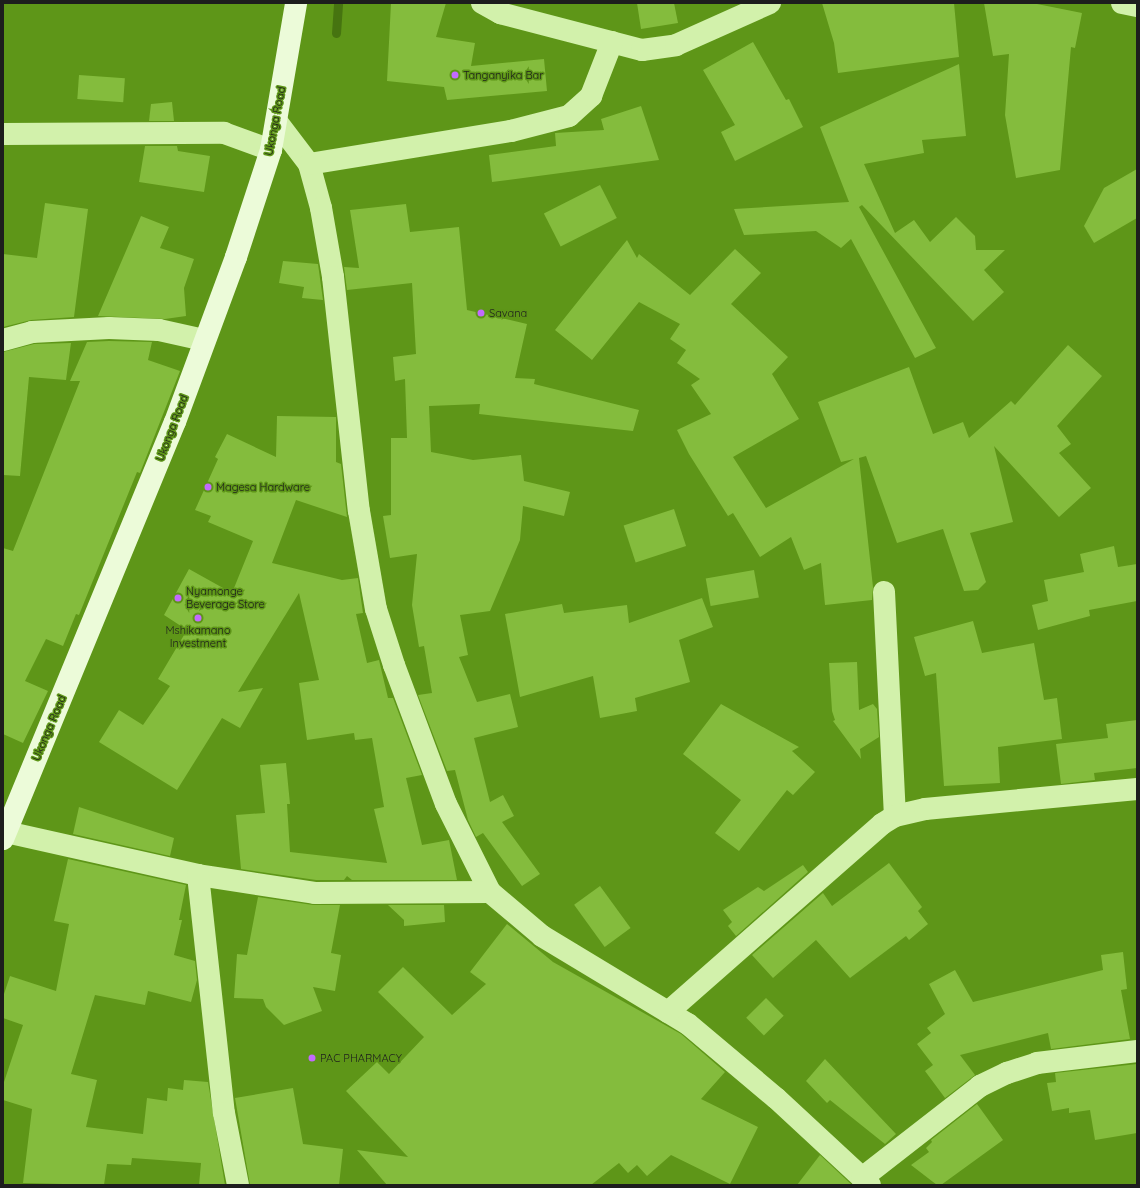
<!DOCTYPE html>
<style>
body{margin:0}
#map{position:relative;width:1140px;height:1188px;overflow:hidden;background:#5e9618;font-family:Quicksand,sans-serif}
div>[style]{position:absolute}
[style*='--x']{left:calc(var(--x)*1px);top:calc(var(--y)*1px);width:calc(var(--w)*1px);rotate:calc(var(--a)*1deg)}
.stream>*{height:9px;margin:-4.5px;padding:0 4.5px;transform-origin:4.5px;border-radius:4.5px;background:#467410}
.building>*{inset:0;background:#84bc3d;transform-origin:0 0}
.street>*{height:22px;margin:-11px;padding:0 11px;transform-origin:11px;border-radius:11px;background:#d2f1ab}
.secondary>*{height:22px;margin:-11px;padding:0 11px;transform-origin:11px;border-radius:11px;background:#ecfbd9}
.dots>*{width:11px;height:11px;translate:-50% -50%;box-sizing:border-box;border:2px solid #5e9618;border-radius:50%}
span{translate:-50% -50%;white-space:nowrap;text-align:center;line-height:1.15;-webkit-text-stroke:3px #5e9618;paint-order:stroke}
.poi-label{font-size:11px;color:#1d1d1d}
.left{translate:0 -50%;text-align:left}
.street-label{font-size:11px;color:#1d1d1d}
.frame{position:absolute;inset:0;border:4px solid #1d1d1d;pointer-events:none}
</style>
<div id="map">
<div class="stream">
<div style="--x:336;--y:33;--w:30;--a:-86"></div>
</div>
<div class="building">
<div style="clip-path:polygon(391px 3px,446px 3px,436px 37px,475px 43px,471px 66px,544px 59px,547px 91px,447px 100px,444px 87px,387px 81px)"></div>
<div style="clip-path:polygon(637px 3px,674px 3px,678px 23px,641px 29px)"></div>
<div style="clip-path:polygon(822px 3px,954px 3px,959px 57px,838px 73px,834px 43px)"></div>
<div style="clip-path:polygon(984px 3px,1032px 3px,1082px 13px,1075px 48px,1071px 47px,1060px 170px,1016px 178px,1005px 115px,1009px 54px,993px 56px)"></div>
<div style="clip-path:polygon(753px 42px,786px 100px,789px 99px,803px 127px,735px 161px,721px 132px,735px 125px,703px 70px)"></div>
<div style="clip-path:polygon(959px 64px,966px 136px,922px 140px,924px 153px,864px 164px,895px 233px,914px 220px,930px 242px,956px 217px,975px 236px,976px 250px,1005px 250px,984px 270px,1004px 292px,973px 321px,862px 205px,859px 207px,936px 348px,915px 358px,851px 239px,841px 248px,816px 231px,744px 235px,734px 209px,849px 202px,820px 127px)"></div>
<div style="left:79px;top:75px;width:46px;height:24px;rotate:4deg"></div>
<div style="clip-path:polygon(172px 102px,174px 121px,149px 121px,151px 104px)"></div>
<div style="clip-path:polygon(641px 106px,659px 160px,492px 182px,489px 155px,556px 146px,555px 133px,604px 130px,601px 119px)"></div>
<div style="clip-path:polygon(145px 146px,177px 146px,178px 151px,210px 156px,204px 192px,139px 182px)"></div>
<div style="clip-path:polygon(1137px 169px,1137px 218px,1094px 243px,1084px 226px,1104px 188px)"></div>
<div style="left:600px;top:185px;width:37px;height:63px;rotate:63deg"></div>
<div style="clip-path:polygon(45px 203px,88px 209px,74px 317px,31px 320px,3px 327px,3px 254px,37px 258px)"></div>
<div style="clip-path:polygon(406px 204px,410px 232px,459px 227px,467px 310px,527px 324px,515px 378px,535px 379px,534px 384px,639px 410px,633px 431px,479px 414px,480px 404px,429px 406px,431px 452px,473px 460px,521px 455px,524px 481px,570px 492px,564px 516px,523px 506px,520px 540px,490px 611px,460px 615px,468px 655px,459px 657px,477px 702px,510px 694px,518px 727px,474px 738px,490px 802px,503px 795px,514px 816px,502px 822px,540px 874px,522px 886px,483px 833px,476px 837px,468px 820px,455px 770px,447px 771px,418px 695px,432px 693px,424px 646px,419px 647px,412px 605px,417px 554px,390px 558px,383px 516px,391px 515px,391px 438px,407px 438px,405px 379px,395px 381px,393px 357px,416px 354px,412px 283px,347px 290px,344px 267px,359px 268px,350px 210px)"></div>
<div style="clip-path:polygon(141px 216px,169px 227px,160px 248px,194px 259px,184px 288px,186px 316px,165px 319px,98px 316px)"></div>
<div style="clip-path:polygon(627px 240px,637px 258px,639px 254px,690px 295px,735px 249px,761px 273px,731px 304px,788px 357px,772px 374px,799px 419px,733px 457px,766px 508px,854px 459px,841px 462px,818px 402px,909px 367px,933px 434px,963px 422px,969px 438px,1011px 401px,1015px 405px,1068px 345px,1102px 376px,1057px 426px,1071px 444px,1059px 453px,1091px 488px,1059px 517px,994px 446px,1013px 522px,970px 533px,986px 582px,978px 590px,964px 591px,943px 529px,897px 543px,866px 456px,859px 458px,873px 587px,872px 600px,825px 605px,821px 563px,804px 570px,791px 537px,760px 557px,733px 513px,728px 516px,689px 454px,677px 430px,711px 414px,691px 385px,700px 379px,677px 363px,686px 350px,670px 339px,680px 324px,639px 302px,592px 360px,555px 330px)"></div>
<div style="clip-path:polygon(283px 261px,318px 264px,323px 300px,302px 298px,304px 287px,279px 283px)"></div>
<div style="clip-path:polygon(109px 341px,152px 342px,148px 360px,180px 371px,140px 473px,137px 472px,79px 615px,76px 614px,63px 646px,46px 639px,25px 681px,48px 691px,23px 743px,3px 734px,3px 548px,13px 551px,80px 381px,70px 381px,87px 342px)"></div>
<div style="clip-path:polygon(71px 343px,66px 380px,29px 377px,20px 476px,3px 475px,3px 352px,34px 344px)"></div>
<div style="clip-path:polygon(277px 416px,336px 417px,336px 462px,341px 464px,347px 517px,296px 500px,272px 563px,342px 580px,358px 578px,363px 613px,356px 614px,367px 663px,379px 660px,388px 698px,393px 698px,422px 775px,406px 778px,422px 845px,449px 840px,457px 880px,352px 880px,347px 876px,344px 880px,316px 880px,241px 869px,236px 815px,265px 813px,260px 765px,286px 763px,290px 804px,287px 804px,290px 852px,387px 863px,374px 809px,384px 807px,372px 738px,355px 740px,354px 733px,307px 740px,299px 683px,319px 680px,299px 593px,238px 692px,263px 688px,240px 728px,222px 718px,177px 790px,99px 742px,119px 710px,143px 725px,170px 686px,158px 679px,187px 630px,164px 615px,189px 569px,232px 593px,253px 541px,208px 522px,211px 516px,195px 510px,218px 459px,215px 457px,227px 434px,276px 457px)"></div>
<div style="left:674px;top:509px;width:39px;height:53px;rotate:72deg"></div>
<div style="clip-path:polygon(1114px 546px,1118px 567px,1137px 564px,1137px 601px,1089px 610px,1090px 616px,1038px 630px,1032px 605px,1048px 601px,1044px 580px,1084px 572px,1080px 554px)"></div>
<div style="left:754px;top:570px;width:28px;height:49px;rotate:80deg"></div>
<div style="clip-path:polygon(702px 598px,713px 627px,679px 640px,690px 682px,635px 698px,637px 711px,600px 718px,593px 676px,520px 697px,505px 614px,562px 604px,564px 613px,627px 605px,629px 623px)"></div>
<div style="clip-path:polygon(973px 621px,982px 653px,1034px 643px,1044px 700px,1057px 698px,1062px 739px,998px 747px,1000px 783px,944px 786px,936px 673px,925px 676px,914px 637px)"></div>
<div style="clip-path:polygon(857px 662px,859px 710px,873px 704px,877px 709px,879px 737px,860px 749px,861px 759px,833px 721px,835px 720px,832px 711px,829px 663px)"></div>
<div style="clip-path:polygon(721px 704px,799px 747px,792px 751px,815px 772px,793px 795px,787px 790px,739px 851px,715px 833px,741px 800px,683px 754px)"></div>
<div style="clip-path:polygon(1137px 720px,1137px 768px,1094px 773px,1095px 780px,1061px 784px,1056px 744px,1108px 738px,1106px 724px)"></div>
<div style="clip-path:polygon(79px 807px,174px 838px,170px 856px,73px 834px)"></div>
<div style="clip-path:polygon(68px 859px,186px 885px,179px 920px,182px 920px,174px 955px,195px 961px,197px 980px,191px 1002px,148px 991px,145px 1005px,95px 995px,71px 1074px,97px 1080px,86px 1127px,143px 1134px,147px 1098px,167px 1101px,168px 1088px,183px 1090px,184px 1080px,208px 1082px,225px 1185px,199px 1185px,201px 1163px,132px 1158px,131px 1165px,107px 1164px,104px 1185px,23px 1183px,32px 1109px,3px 1100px,3px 1085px,23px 1025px,3px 1018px,3px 997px,10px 976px,56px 991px,69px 924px,54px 921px)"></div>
<div style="clip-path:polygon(889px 863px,922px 907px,918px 911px,928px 924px,909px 940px,906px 936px,850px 978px,816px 940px,773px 978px,752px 955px,823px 893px,832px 906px)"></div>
<div style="clip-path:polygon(803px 865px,808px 872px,736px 936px,728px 926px,732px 922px,723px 910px,758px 887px,764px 891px)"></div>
<div style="left:600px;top:886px;width:52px;height:32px;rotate:54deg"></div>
<div style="clip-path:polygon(258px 897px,313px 905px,340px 905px,331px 953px,341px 955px,335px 991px,313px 987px,322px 1011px,284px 1025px,266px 1007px,263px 999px,234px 998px,237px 954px,247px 955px)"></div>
<div style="clip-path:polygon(388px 905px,444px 905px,445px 922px,404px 926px,404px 920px)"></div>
<div style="clip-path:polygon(507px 924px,553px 962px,681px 1034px,725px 1072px,701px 1099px,758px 1127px,730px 1184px,671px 1155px,647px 1176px,637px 1165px,628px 1173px,619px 1163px,591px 1185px,387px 1185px,357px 1150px,408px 1157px,346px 1091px,377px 1062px,389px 1074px,424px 1037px,378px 992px,403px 967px,452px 1015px,486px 984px,470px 972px)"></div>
<div style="clip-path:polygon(1123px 952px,1127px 989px,1121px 990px,1130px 1039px,1051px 1049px,1048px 1033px,960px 1055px,975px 1075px,945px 1098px,925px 1071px,933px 1065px,917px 1044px,931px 1033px,927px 1028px,945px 1014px,929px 984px,955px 970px,973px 1002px,1103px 970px,1101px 955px)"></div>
<div style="left:766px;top:998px;width:25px;height:28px;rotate:45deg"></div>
<div style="clip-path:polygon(825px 1059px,896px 1134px,885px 1144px,830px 1100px,827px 1103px,806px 1081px)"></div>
<div style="clip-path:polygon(1137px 1064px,1137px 1133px,1095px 1140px,1090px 1110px,1069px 1113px,1069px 1108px,1052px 1111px,1047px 1083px,1056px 1082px,1055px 1073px)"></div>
<div style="clip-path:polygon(293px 1088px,303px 1144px,343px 1149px,339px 1185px,250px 1185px,235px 1098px)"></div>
<div style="clip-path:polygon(977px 1104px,1003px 1140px,941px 1185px,937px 1185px,911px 1165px,929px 1152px,926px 1148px,932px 1142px,931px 1140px)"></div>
<div style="clip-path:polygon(820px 1155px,852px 1185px,797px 1185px)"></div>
</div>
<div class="street">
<div style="--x:482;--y:3;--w:21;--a:29"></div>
<div style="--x:500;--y:13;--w:147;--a:14.6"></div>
<div style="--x:642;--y:50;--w:34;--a:-8"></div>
<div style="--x:676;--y:45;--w:103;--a:-24.1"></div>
<div style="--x:1122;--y:3;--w:15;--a:11"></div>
<div style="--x:277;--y:122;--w:53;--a:52.7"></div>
<div style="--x:309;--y:164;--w:46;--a:74.7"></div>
<div style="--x:321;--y:208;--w:70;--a:80.1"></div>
<div style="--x:333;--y:277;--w:235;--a:83.7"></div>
<div style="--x:359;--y:511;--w:99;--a:80.2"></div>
<div style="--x:376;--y:609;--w:59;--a:72.2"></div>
<div style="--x:394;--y:665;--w:148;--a:69.5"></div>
<div style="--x:446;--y:804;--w:98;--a:63.4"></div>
<div style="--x:490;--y:892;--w:68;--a:40.2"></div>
<div style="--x:542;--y:936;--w:170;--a:31.1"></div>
<div style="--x:688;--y:1024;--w:115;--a:40.1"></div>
<div style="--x:776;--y:1098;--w:128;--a:42.8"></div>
<div style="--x:3;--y:134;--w:221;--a:-0.3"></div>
<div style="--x:224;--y:133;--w:50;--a:19.9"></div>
<div style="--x:309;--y:164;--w:205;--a:-9.3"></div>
<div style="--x:511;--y:131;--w:60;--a:-14.5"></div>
<div style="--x:569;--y:116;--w:30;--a:-42"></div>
<div style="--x:591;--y:96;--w:58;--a:-68.7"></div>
<div style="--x:3;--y:340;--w:30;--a:-15"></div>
<div style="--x:32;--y:332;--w:77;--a:-3"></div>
<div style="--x:109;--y:328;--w:50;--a:2.3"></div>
<div style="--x:159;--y:330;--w:46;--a:12.5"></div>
<div style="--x:884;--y:592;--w:224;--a:87.2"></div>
<div style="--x:6;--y:832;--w:197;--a:12.6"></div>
<div style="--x:198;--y:875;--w:118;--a:8.7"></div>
<div style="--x:315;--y:893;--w:175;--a:-0.3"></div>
<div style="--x:198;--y:875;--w:239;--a:83.8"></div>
<div style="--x:224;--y:1113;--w:73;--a:79"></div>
<div style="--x:668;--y:1012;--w:285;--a:-41.3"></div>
<div style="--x:882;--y:824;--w:15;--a:-32"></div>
<div style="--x:895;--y:816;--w:31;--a:-13"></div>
<div style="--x:925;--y:809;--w:213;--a:-5.4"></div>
<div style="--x:862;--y:1178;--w:150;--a:-37.9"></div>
<div style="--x:980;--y:1086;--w:30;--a:-26"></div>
<div style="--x:1007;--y:1073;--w:32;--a:-18"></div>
<div style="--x:1037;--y:1063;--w:101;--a:-6.8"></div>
</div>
<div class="secondary">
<div style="--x:3;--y:839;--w:451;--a:-67.6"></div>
<div style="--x:175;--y:422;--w:176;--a:-69.7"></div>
<div style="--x:236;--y:257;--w:113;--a:-71.9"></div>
<div style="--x:271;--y:150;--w:149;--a:-80.3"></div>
</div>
<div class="dots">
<div style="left:455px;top:75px;background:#c36aff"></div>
<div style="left:481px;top:313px;background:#c36aff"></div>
<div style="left:208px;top:487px;background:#c36aff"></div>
<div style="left:178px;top:598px;background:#c36aff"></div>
<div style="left:198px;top:618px;background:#c36aff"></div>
<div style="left:312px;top:1058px;background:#c36aff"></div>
</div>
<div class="poi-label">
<span class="left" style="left:463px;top:75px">Tanganyika Bar</span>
<span class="left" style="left:489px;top:313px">Savana</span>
<span class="left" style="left:216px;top:487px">Magesa Hardware</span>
<span class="left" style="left:186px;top:598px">Nyamonge<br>Beverage Store</span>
<span style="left:198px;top:637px">Mshikamano<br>Investment</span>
<span class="left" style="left:320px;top:1058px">PAC PHARMACY</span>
</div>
<div class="street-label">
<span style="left:275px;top:121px;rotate:-79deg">Ukonga Road</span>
<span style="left:172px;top:428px;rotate:-69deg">Ukonga Road</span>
<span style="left:49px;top:728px;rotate:-67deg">Ukonga Road</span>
</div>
<div class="frame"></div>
</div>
